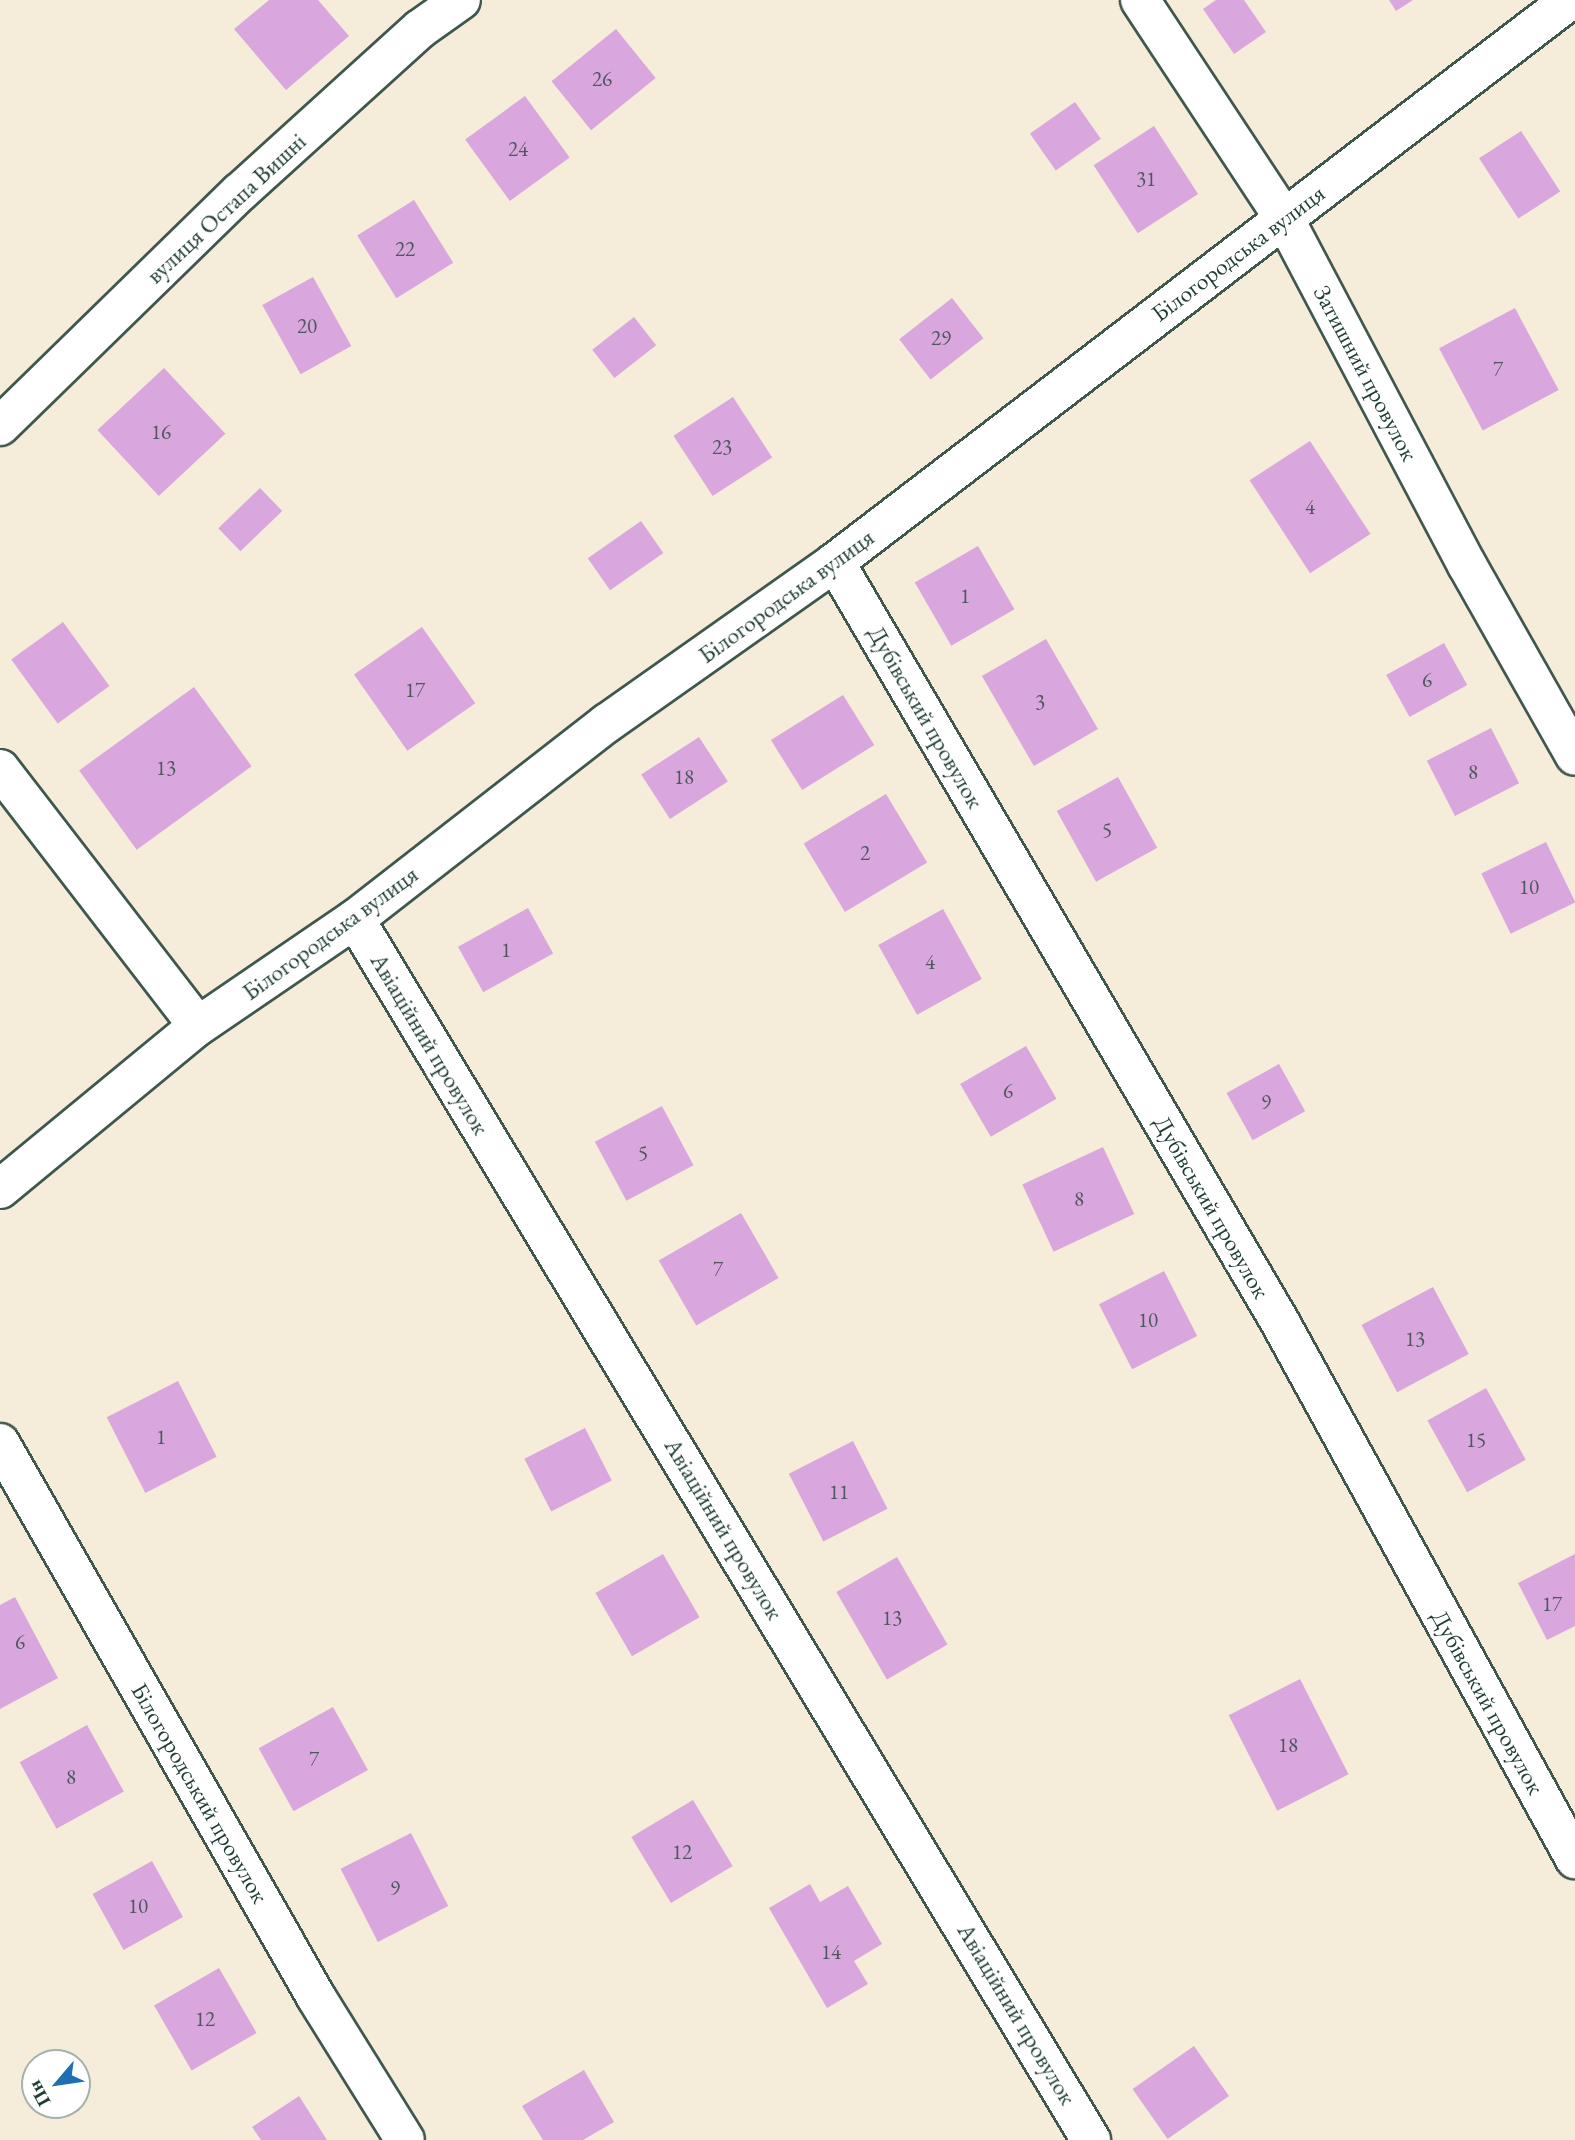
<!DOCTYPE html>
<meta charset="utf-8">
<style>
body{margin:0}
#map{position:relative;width:1575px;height:2140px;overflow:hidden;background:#f5edda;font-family:"EB Garamond",serif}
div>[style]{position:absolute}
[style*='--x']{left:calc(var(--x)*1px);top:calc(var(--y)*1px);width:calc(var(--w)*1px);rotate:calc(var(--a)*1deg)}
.building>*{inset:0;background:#d9a7dd;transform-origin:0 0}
.roads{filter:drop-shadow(2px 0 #3f574d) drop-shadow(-2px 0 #3f574d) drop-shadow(0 2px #3f574d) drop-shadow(0 -2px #3f574d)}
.minor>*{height:38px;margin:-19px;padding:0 19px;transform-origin:19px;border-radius:19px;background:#fff}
span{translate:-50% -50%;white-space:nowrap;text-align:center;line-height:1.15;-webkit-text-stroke:7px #fff;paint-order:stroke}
.number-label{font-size:21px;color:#4e585e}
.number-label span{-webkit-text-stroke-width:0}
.street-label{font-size:24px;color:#1f3d34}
.north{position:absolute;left:21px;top:2049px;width:70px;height:70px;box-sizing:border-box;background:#fff;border:2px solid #a5b1ae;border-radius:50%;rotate:241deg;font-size:19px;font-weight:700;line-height:28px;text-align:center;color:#1f3d34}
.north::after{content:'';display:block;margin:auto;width:24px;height:32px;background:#1f6fb2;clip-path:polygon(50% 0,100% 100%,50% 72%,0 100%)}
</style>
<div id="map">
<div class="building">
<div style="clip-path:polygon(269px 0,318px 0,349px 36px,286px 90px,234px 29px)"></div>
<div style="clip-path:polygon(1216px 0,1244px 0,1266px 32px,1234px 54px,1203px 9px)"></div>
<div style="clip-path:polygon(1389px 0,1413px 0,1396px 11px)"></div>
<div style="left:616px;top:29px;width:63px;height:83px;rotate:51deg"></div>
<div style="left:525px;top:96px;width:76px;height:74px;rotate:54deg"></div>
<div style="left:1075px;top:102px;width:45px;height:55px;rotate:55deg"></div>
<div style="left:1154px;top:126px;width:81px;height:72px;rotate:57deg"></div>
<div style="left:1521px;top:131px;width:72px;height:50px;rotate:57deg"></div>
<div style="left:414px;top:200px;width:74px;height:67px;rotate:58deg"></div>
<div style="left:313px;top:277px;width:79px;height:58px;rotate:61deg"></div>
<div style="left:952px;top:298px;width:51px;height:67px;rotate:52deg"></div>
<div style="left:1515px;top:308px;width:93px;height:86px;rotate:62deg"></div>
<div style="left:634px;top:317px;width:36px;height:53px;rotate:52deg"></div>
<div style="left:164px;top:368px;width:90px;height:91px;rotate:47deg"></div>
<div style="left:733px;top:397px;width:72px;height:71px;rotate:57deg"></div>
<div style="left:1310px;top:441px;width:111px;height:72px;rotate:57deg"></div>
<div style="left:260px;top:488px;width:32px;height:58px;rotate:46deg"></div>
<div style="left:641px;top:521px;width:39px;height:65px;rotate:55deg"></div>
<div style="left:978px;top:546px;width:73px;height:73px;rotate:60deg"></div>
<div style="left:63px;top:622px;width:79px;height:64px;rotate:54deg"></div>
<div style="left:422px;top:627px;width:93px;height:83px;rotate:55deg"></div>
<div style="left:1046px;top:639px;width:104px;height:74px;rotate:60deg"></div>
<div style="left:1444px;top:643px;width:48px;height:66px;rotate:61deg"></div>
<div style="left:194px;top:687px;width:98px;height:142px;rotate:54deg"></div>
<div style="left:843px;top:695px;width:59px;height:85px;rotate:58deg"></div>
<div style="left:1491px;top:728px;width:62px;height:72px;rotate:63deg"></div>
<div style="left:699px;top:737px;width:53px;height:69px;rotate:57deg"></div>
<div style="left:1118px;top:777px;width:81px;height:70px;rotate:61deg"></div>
<div style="left:886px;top:794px;width:80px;height:96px;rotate:59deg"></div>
<div style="left:1546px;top:842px;width:67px;height:72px;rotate:64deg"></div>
<div style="left:528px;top:908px;width:52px;height:80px;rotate:61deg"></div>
<div style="left:943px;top:909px;width:80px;height:74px;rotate:61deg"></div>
<div style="left:1026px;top:1046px;width:61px;height:76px;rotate:60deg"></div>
<div style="left:1279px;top:1064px;width:54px;height:60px;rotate:61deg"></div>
<div style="left:662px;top:1106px;width:67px;height:76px;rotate:62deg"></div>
<div style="left:1103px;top:1147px;width:74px;height:89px;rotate:65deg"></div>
<div style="left:741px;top:1213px;width:75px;height:95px;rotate:60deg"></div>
<div style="left:1164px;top:1271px;width:73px;height:73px;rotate:63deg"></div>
<div style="left:1433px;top:1287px;width:76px;height:81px;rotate:62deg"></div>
<div style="left:178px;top:1381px;width:85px;height:80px;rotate:63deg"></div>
<div style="left:1486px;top:1388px;width:82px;height:67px;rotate:61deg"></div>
<div style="left:585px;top:1428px;width:59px;height:68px;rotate:63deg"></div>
<div style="left:853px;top:1441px;width:76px;height:72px;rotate:63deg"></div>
<div style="left:663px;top:1554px;width:73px;height:78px;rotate:60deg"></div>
<div style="clip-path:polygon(1575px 1554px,1575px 1626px,1547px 1640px,1518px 1583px)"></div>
<div style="left:897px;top:1557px;width:101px;height:70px;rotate:60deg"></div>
<div style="clip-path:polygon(15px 1597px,58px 1678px,0 1709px,0 1605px)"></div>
<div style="left:1300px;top:1679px;width:107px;height:80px;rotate:63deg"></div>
<div style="left:333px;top:1707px;width:72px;height:85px;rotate:61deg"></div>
<div style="left:87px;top:1725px;width:76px;height:77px;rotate:61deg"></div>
<div style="left:693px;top:1800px;width:77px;height:72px;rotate:59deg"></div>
<div style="left:411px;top:1833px;width:82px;height:79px;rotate:63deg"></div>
<div style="left:152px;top:1861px;width:64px;height:68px;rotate:61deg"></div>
<div style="clip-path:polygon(810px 1884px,820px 1902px,848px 1886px,882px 1944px,854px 1961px,868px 1984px,827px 2008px,769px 1908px)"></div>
<div style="left:219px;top:1968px;width:75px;height:75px;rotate:60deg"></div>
<div style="left:1194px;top:2046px;width:61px;height:75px;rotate:55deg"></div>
<div style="clip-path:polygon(584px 2070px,614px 2122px,583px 2140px,543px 2140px,522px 2106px)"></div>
<div style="clip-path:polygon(299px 2096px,327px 2140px,261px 2140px,252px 2127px)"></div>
</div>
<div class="roads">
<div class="minor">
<div style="--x:1140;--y:0;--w:261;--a:56.6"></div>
<div style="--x:1284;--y:218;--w:392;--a:62.2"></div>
<div style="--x:1467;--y:565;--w:219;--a:60.5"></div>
<div style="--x:0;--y:426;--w:334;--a:-44.3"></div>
<div style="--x:239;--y:193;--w:244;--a:-42.2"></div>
<div style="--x:420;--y:29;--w:50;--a:-35.3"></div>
<div style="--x:835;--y:562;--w:881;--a:59.65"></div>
<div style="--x:1280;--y:1322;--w:613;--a:61.22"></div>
<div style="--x:0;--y:769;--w:324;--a:52.4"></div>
<div style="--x:355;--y:919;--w:1426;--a:58.92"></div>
<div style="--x:0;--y:1189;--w:256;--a:-39.5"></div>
<div style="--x:198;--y:1026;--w:190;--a:-34.3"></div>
<div style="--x:355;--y:919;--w:319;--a:-37.9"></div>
<div style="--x:607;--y:723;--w:279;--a:-35.2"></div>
<div style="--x:835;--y:562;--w:925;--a:-37.4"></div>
<div style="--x:0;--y:1443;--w:638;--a:60.3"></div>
<div style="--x:316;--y:1997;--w:168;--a:58.1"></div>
</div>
</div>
<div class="number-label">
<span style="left:602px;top:79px">26</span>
<span style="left:518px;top:149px">24</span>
<span style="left:1146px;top:179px">31</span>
<span style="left:405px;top:249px">22</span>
<span style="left:307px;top:326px">20</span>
<span style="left:941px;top:338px">29</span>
<span style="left:1498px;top:369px">7</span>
<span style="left:161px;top:432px">16</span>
<span style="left:722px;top:447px">23</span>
<span style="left:1310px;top:507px">4</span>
<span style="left:965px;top:596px">1</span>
<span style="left:1427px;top:680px">6</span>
<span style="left:415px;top:690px">17</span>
<span style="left:1040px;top:702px">3</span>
<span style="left:166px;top:768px">13</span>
<span style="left:1473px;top:772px">8</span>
<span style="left:684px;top:777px">18</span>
<span style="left:1107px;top:830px">5</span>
<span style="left:865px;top:853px">2</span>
<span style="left:1529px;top:887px">10</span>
<span style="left:506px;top:950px">1</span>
<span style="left:930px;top:962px">4</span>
<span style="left:1008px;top:1091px">6</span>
<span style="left:1266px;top:1102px">9</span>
<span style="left:643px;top:1153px">5</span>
<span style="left:1079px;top:1199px">8</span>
<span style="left:718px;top:1269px">7</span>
<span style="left:1148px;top:1320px">10</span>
<span style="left:1415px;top:1339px">13</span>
<span style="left:161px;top:1437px">1</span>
<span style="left:1476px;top:1440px">15</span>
<span style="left:839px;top:1492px">11</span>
<span style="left:1552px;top:1604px">17</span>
<span style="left:892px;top:1618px">13</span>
<span style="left:20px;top:1642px">6</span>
<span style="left:1288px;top:1745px">18</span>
<span style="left:314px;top:1759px">7</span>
<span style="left:71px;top:1777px">8</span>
<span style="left:682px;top:1852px">12</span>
<span style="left:395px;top:1888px">9</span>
<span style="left:138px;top:1906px">10</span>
<span style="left:831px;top:1952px">14</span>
<span style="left:205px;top:2019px">12</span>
</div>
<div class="street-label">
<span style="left:226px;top:208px;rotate:-43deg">вулиця Остапа Вишні</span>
<span style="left:1238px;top:253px;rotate:-37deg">Білогородська вулиця</span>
<span style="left:1366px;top:373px;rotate:62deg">Затишний провулок</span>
<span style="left:786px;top:596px;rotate:-36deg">Білогородська вулиця</span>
<span style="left:926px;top:717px;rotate:60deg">Дубівський провулок</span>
<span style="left:330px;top:933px;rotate:-36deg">Білогородська вулиця</span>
<span style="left:430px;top:1044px;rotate:59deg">Авіаційний провулок</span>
<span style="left:1212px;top:1207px;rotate:60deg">Дубівський провулок</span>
<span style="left:724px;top:1529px;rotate:59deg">Авіаційний провулок</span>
<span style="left:1488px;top:1702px;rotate:61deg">Дубівський провулок</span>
<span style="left:200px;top:1793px;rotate:60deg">Білогородський провулок</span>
<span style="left:1017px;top:2014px;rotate:59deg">Авіаційний провулок</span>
</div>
<div class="north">Пн</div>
</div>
